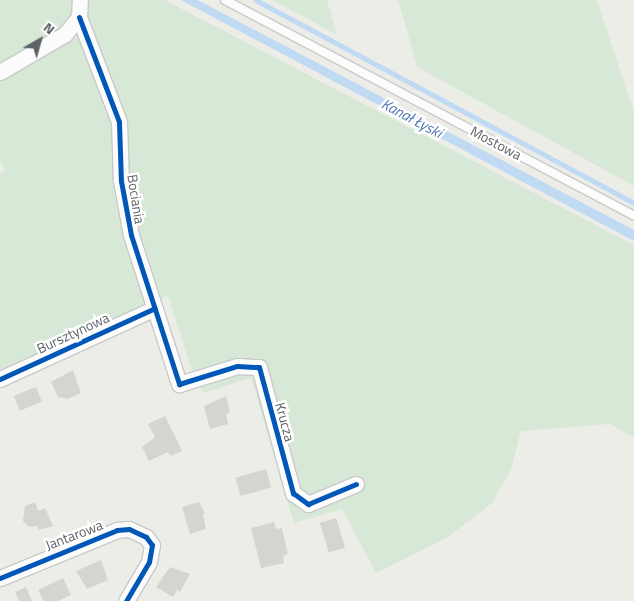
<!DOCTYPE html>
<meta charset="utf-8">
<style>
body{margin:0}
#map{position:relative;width:634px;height:601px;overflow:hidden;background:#edede8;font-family:"Titillium Web",sans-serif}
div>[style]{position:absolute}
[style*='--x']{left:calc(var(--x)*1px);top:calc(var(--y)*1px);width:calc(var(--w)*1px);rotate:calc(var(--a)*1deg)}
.green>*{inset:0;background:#d7e9d6}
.water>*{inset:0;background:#c0daf4}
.stream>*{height:4.5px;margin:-2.25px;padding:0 2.25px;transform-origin:2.25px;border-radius:2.25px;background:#c0daf4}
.building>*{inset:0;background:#d4d4d1;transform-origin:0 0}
.roads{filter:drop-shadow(1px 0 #c9c9c9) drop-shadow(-1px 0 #c9c9c9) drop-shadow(0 1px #c9c9c9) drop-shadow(0 -1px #c9c9c9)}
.lane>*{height:8px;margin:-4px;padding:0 4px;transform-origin:4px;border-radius:4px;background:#fcfcfc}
.street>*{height:15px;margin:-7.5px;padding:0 7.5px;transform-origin:7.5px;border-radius:7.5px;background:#fcfcfc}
.cycleway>*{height:5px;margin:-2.5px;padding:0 2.5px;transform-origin:2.5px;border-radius:2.5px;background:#0057b8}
span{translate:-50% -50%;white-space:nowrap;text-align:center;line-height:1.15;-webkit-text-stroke:5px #fff;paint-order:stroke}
.street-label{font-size:14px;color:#5e6166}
.water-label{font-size:15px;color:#4c77b3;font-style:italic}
.north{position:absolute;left:15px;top:15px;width:50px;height:50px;-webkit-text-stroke:4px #fff;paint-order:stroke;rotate:38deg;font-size:14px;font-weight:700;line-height:20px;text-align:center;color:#5e6166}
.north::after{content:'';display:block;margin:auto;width:18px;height:22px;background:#5e6166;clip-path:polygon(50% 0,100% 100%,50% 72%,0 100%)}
</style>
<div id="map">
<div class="green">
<div style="clip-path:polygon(0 0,165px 0,634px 245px,634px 438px,611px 424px,521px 431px,511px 470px,491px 504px,448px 537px,376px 573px,342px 509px,294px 523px,251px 378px,203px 393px,193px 374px,168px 296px,0 375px,0 173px,5px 171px,0 161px)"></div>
<div style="clip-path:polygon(273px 0,327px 0,337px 35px)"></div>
<div style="clip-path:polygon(398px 0,597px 0,634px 113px,634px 186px,417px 67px)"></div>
</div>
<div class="water">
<div style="clip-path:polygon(181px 0,197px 0,213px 8px,634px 230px,634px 241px)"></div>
</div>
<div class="stream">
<div style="--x:256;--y:0;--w:429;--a:28.2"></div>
</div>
<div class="building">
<div style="clip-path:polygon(73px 370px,81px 393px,68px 399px,58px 397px,51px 382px)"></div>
<div style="left:36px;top:387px;width:16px;height:24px;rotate:68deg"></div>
<div style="clip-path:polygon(226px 396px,230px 413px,226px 414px,228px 424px,210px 429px,204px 406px)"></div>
<div style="clip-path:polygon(165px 416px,182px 451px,171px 456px,168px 452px,149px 461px,142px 447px,155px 437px,148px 424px)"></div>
<div style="left:266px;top:469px;width:19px;height:32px;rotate:74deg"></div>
<div style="clip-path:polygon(35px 502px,38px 511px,45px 508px,53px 526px,38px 530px,37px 526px,29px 527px,23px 521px,25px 506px)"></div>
<div style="clip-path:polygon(199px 502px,205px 513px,203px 514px,206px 529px,190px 534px,182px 507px)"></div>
<div style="left:336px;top:518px;width:31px;height:17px;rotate:73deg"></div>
<div style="clip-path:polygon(274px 522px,276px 529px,282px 528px,288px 554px,283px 556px,284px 563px,261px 568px,251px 528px)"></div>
<div style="clip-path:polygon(101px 560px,108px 580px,87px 589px,76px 571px)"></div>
<div style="clip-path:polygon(170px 567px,190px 574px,180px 592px,177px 590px,173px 597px,156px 587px)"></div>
<div style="clip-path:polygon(63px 578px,71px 595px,58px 601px,44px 601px,38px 590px)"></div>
<div style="clip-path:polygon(26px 587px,32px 601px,19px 601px,15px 592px)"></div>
</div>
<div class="roads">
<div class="lane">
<div style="--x:225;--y:0;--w:463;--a:27.8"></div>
</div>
<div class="street">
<div style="--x:79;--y:17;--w:112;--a:69.1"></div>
<div style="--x:119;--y:122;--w:59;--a:88.1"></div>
<div style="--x:121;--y:181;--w:55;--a:79.5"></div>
<div style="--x:131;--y:235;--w:157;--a:72.1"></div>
<div style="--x:179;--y:384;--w:61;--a:-17.2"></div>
<div style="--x:237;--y:366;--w:22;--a:3"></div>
<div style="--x:259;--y:367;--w:131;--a:74.9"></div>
<div style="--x:293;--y:493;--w:19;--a:36"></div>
<div style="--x:308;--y:504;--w:52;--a:-22.6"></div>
<div style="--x:0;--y:72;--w:75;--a:-30.3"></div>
<div style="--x:65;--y:34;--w:22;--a:-51"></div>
<div style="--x:79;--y:17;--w:17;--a:-87"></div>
<div style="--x:0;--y:379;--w:170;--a:-24.6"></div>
<div style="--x:0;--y:578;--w:126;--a:-22.3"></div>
<div style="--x:117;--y:530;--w:12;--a:-5"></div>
<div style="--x:129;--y:529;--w:19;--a:25"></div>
<div style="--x:146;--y:537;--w:10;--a:53"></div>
<div style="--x:152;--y:545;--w:17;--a:100"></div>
<div style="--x:149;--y:562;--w:45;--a:120.5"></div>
</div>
</div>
<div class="cycleway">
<div style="--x:79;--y:17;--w:112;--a:69.1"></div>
<div style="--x:119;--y:122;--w:59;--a:88.1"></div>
<div style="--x:121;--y:181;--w:55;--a:79.5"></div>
<div style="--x:131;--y:235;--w:157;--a:72.1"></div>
<div style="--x:179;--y:384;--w:61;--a:-17.2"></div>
<div style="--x:237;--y:366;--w:22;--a:3"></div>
<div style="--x:259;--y:367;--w:131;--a:74.9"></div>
<div style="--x:293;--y:493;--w:19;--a:36"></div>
<div style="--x:308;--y:504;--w:52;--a:-22.6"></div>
<div style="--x:0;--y:379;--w:170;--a:-24.6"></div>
<div style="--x:0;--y:578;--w:126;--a:-22.3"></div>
<div style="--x:117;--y:530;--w:12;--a:-5"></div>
<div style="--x:129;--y:529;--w:19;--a:25"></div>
<div style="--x:146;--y:537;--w:10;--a:53"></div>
<div style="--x:152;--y:545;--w:17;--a:100"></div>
<div style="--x:149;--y:562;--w:45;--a:120.5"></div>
</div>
<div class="street-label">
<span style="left:496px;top:143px;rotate:28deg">Mostowa</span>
<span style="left:136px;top:199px;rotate:81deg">Bociania</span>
<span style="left:73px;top:333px;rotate:-25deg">Bursztynowa</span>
<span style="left:285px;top:422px;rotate:75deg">Krucza</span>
<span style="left:74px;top:535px;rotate:-21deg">Jantarowa</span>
</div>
<div class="water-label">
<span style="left:412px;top:118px;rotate:28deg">Kanał Łyski</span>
</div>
<div class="north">N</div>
</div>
